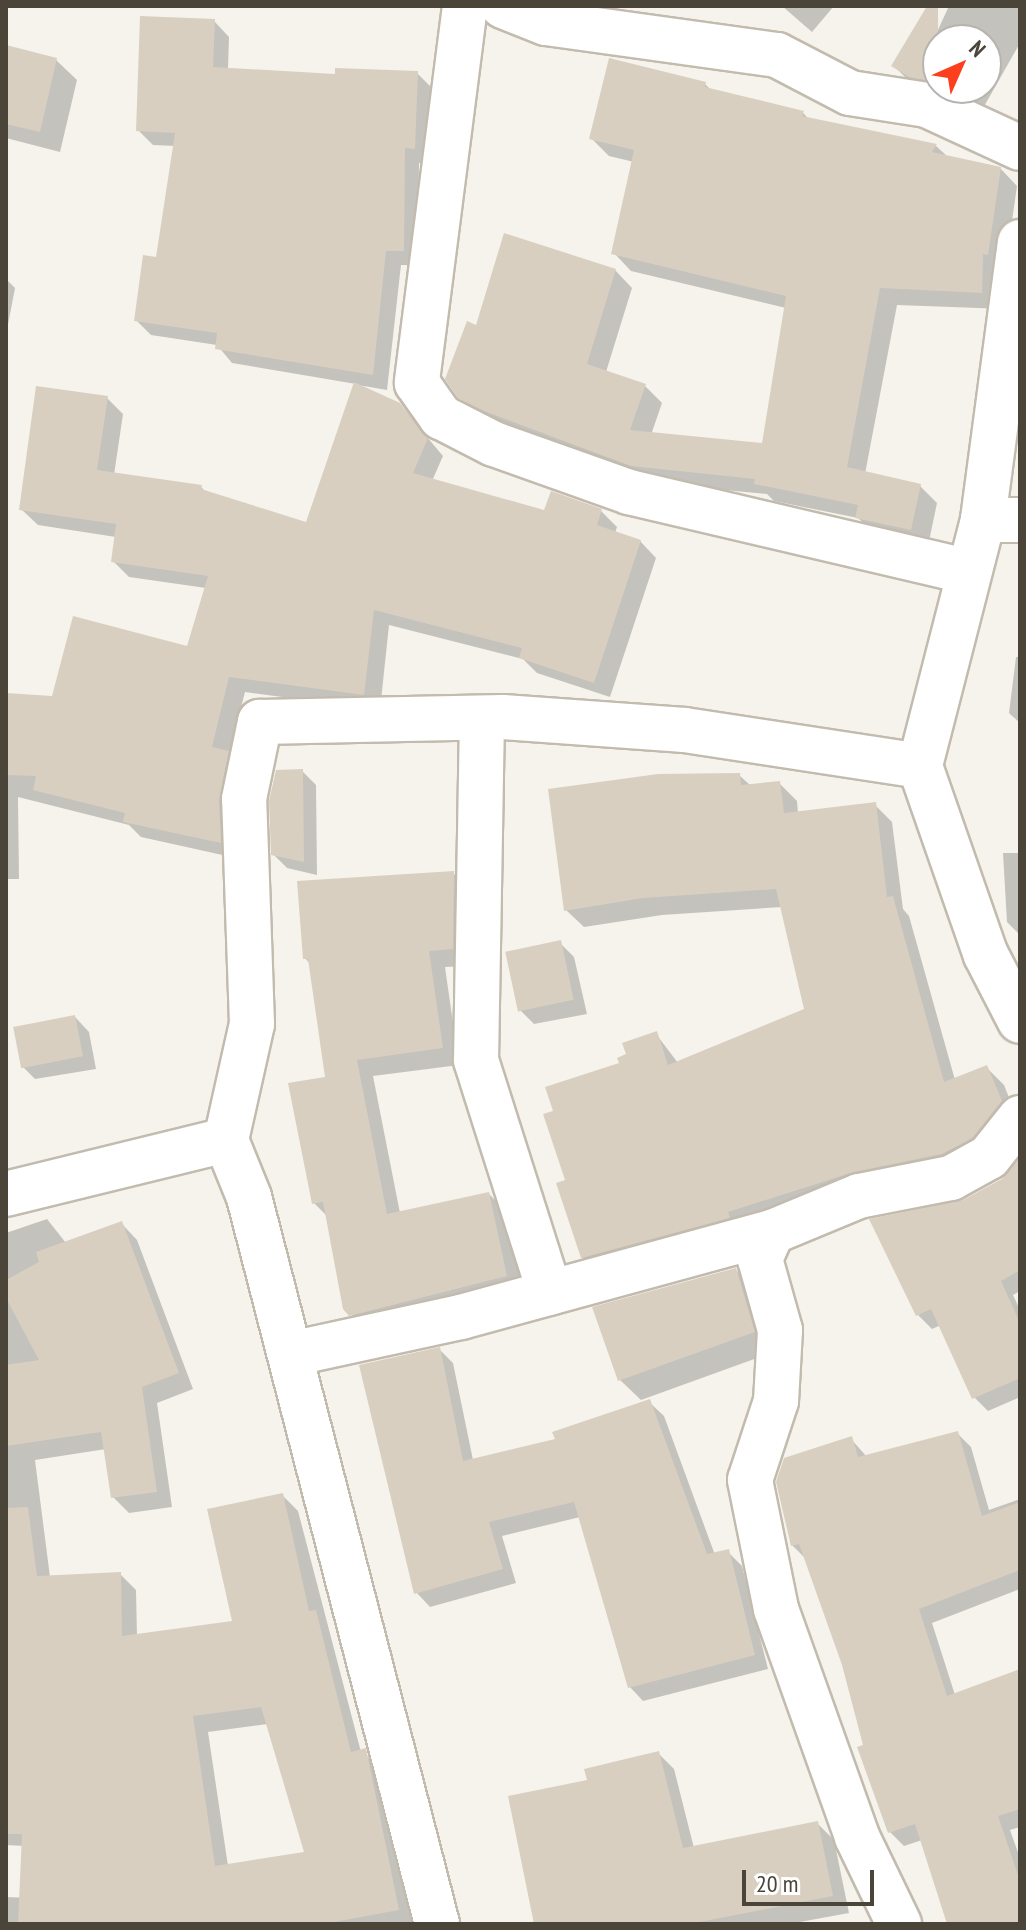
<!DOCTYPE html>
<style>
body{margin:0}
#map{position:relative;width:1026px;height:1930px;overflow:hidden;background:#f6f3ec;font-family:"PT Sans Narrow",sans-serif}
div>[style]{position:absolute}
[style*='--x']{left:calc(var(--x)*1px);top:calc(var(--y)*1px);width:calc(var(--w)*1px);rotate:calc(var(--a)*1deg)}
.shadow>*{inset:0;background:#0003}
.building>*{inset:0;background:#d8cfc1;transform-origin:0 0}
.roads{filter:drop-shadow(2px 0 #c2bbae) drop-shadow(-2px 0 #c2bbae) drop-shadow(0 2px #c2bbae) drop-shadow(0 -2px #c2bbae)}
.minor>*{height:44px;margin:-22px;padding:0 22px;transform-origin:22px;border-radius:22px;background:#fff}
span{translate:-50% -50%;white-space:nowrap;text-align:center;line-height:1.15;-webkit-text-stroke:6px #fff;paint-order:stroke}
.frame{position:absolute;inset:0;border:8px solid #4b4439;pointer-events:none}
.north{position:absolute;left:922px;top:24px;width:80px;height:80px;box-sizing:border-box;background:#fff;border:2px solid #b7b4b0;border-radius:50%;rotate:45deg;font-size:22px;font-weight:700;line-height:32px;text-align:center;color:#4b4439}
.north::after{content:'';display:block;margin:auto;width:28px;height:36px;background:#fc3f1d;clip-path:polygon(50% 0,100% 100%,50% 72%,0 100%)}
.scale{position:absolute;left:742px;top:1870px;width:132px;height:36px;box-sizing:border-box;border:4px solid #4b4439;border-top:0;padding-left:10px;font-size:24px;line-height:28px;white-space:nowrap;color:#4b4439;-webkit-text-stroke:6px #fff;paint-order:stroke}
</style>
<div id="map">
<div class="shadow">
<div style="clip-path:polygon(782px 6px,834px 6px,812px 32px)"></div>
<div style="clip-path:polygon(evenodd,949px 6px,1020px 6px,1020px 43px,982px 110px,910px 82px,894px 66px,930px 47px,949px 6px,938px 40px,986px 40px,986px 88px,938px 88px,938px 40px)"></div>
<div style="clip-path:polygon(214px 21px,229px 37px,228px 69px,337px 76px,417px 73px,432px 88px,430px 163px,419px 163px,418px 265px,401px 265px,387px 390px,358px 385px,399px 404px,443px 456px,432px 481px,546px 512px,601px 511px,617px 527px,615px 533px,640px 541px,656px 558px,610px 697px,537px 673px,523px 659px,389px 625px,380px 710px,245px 692px,229px 754px,244px 769px,236px 858px,141px 837px,129px 825px,18px 797px,19px 879px,6px 879px,6px 695px,53px 698px,188px 648px,206px 588px,129px 577px,113px 561px,116px 537px,38px 525px,21px 509px,107px 398px,123px 414px,114px 475px,201px 487px,207px 493px,307px 524px,356px 384px,232px 363px,217px 345px,151px 335px,136px 320px,158px 259px,175px 146px,153px 145px,138px 130px)"></div>
<div style="clip-path:polygon(6px 47px,56px 60px,77px 80px,60px 152px,6px 138px)"></div>
<div style="clip-path:polygon(705px 84px,712px 91px,803px 113px,809px 119px,936px 146px,948px 157px,1000px 168px,1017px 186px,1004px 277px,1005px 309px,897px 305px,865px 474px,920px 486px,937px 503px,928px 546px,875px 534px,858px 518px,774px 501px,767px 494px,650px 483px,478px 414px,459px 396px,477px 327px,615px 270px,632px 288px,606px 372px,645px 386px,662px 403px,651px 435px,764px 445px,786px 308px,631px 271px,614px 253px,634px 162px,609px 156px,592px 139px)"></div>
<div style="clip-path:polygon(6px 279px,15px 288px,6px 335px)"></div>
<div style="clip-path:polygon(1016px 657px,1020px 657px,1020px 723px,1009px 713px)"></div>
<div style="clip-path:polygon(302px 771px,316px 785px,317px 875px,287px 868px,273px 854px)"></div>
<div style="clip-path:polygon(739px 775px,751px 786px,779px 783px,797px 801px,798px 813px,875px 805px,892px 822px,903px 909px,909px 916px,955px 1080px,987px 1068px,1004px 1085px,1018px 1120px,990px 1155px,600px 1275px,582px 1257px,568px 1181px,621px 1065px,656px 1034px,678px 1063px,806px 1010px,782px 907px,662px 915px,584px 927px,566px 910px)"></div>
<div style="clip-path:polygon(1003px 853px,1020px 853px,1020px 935px,1007px 922px)"></div>
<div style="clip-path:polygon(453px 873px,471px 890px,469px 966px,445px 967px,459px 1065px,373px 1076px,400px 1213px,489px 1194px,506px 1211px,523px 1293px,368px 1332px,345px 1308px,328px 1217px,314px 1203px,327px 1078px,310px 964px,305px 958px)"></div>
<div style="clip-path:polygon(560px 943px,574px 957px,587px 1014px,534px 1024px,520px 1010px)"></div>
<div style="clip-path:polygon(75px 1017px,89px 1032px,96px 1069px,35px 1079px,21px 1065px)"></div>
<div style="clip-path:polygon(1020px 1161px,1020px 1291px,1013px 1295px,1020px 1310px,1020px 1397px,988px 1411px,974px 1397px,941px 1325px,932px 1329px,918px 1315px,963px 1202px,1003px 1180px)"></div>
<div style="clip-path:polygon(evenodd,47px 1219px,66px 1243px,121px 1223px,137px 1240px,193px 1389px,157px 1403px,172px 1507px,129px 1513px,113px 1497px,106px 1449px,35px 1460px,50px 1577px,120px 1574px,136px 1590px,137px 1636px,234px 1623px,282px 1495px,298px 1511px,361px 1752px,381px 1767px,414px 1924px,6px 1924px,6px 1897px,129px 1902px,131px 1852px,6px 1845px,6px 1233px,47px 1219px,268px 1724px,307px 1854px,228px 1866px,208px 1732px,268px 1724px)"></div>
<div style="clip-path:polygon(736px 1270px,756px 1290px,774px 1352px,641px 1400px,620px 1380px)"></div>
<div style="clip-path:polygon(439px 1349px,453px 1363px,473px 1460px,557px 1441px,649px 1402px,664px 1416px,715px 1555px,728px 1552px,742px 1566px,768px 1669px,643px 1701px,629px 1686px,580px 1517px,502px 1536px,516px 1583px,430px 1607px,416px 1592px)"></div>
<div style="clip-path:polygon(957px 1433px,971px 1447px,989px 1510px,1020px 1499px,1020px 1589px,932px 1623px,955px 1695px,1020px 1671px,1020px 1827px,1010px 1830px,1020px 1858px,1020px 1907px,969px 1924px,956px 1924px,922px 1840px,904px 1846px,890px 1832px,844px 1665px,806px 1559px,792px 1545px,851px 1439px,867px 1457px)"></div>
<div style="clip-path:polygon(658px 1753px,674px 1769px,694px 1848px,818px 1824px,834px 1840px,849px 1913px,789px 1924px,537px 1924px,589px 1782px)"></div>
</div>
<div class="building">
<div style="clip-path:polygon(927px 6px,938px 6px,938px 83px,909px 77px,891px 66px)"></div>
<div style="clip-path:polygon(140px 16px,215px 19px,213px 67px,335px 74px,335px 68px,418px 71px,415px 149px,405px 148px,404px 251px,386px 251px,373px 375px,215px 349px,217px 333px,134px 321px,143px 255px,156px 257px,175px 133px,136px 131px)"></div>
<div style="clip-path:polygon(6px 45px,57px 58px,40px 132px,6px 124px)"></div>
<div style="clip-path:polygon(609px 58px,706px 82px,705px 87px,804px 111px,802px 116px,937px 144px,932px 152px,1001px 167px,988px 255px,983px 254px,982px 293px,880px 288px,847px 467px,921px 484px,911px 530px,855px 518px,858px 505px,754px 484px,755px 479px,631px 466px,479px 409px,458px 398px,445px 379px,467px 321px,476px 325px,504px 233px,616px 269px,587px 364px,646px 384px,630px 430px,762px 443px,786px 296px,611px 254px,634px 150px,589px 139px)"></div>
<div style="clip-path:polygon(354px 382px,400px 403px,428px 438px,413px 473px,544px 510px,551px 491px,602px 509px,597px 525px,641px 540px,594px 683px,519px 658px,522px 648px,374px 610px,364px 695px,229px 677px,212px 747px,229px 751px,219px 800px,221px 843px,123px 822px,125px 813px,33px 790px,36px 776px,6px 775px,6px 693px,52px 696px,73px 616px,187px 646px,208px 576px,111px 562px,116px 524px,19px 510px,36px 386px,108px 396px,97px 470px,202px 485px,201px 489px,306px 522px)"></div>
<div style="clip-path:polygon(303px 769px,304px 862px,271px 855px,269px 801px,276px 770px)"></div>
<div style="clip-path:polygon(740px 773px,741px 785px,780px 781px,784px 813px,876px 802px,887px 897px,893px 896px,944px 1082px,987px 1065px,1002px 1101px,973px 1138px,942px 1154px,854px 1172px,728px 1212px,730px 1218px,581px 1258px,556px 1183px,565px 1180px,543px 1114px,553px 1111px,545px 1087px,619px 1063px,617px 1058px,626px 1054px,622px 1043px,657px 1031px,668px 1065px,804px 1009px,776px 889px,643px 898px,564px 911px,548px 789px,658px 774px)"></div>
<div style="clip-path:polygon(454px 871px,453px 949px,429px 951px,443px 1048px,357px 1060px,387px 1214px,489px 1192px,507px 1276px,349px 1316px,343px 1309px,323px 1202px,312px 1204px,288px 1083px,325px 1077px,308px 959px,303px 959px,297px 881px)"></div>
<div style="left:561px;top:940px;width:61px;height:57px;rotate:78deg"></div>
<div style="left:75px;top:1015px;width:42px;height:63px;rotate:79deg"></div>
<div style="clip-path:polygon(1020px 1158px,1020px 1270px,1001px 1281px,1020px 1323px,1020px 1378px,972px 1399px,931px 1309px,916px 1316px,869px 1219px,963px 1200px,1002px 1179px)"></div>
<div style="clip-path:polygon(122px 1221px,179px 1373px,142px 1387px,157px 1492px,111px 1498px,101px 1432px,6px 1446px,6px 1365px,39px 1360px,6px 1298px,6px 1280px,39px 1262px,36px 1252px)"></div>
<div style="clip-path:polygon(736px 1268px,755px 1332px,618px 1381px,592px 1307px)"></div>
<div style="clip-path:polygon(440px 1347px,463px 1461px,555px 1439px,552px 1432px,650px 1399px,707px 1554px,729px 1549px,755px 1655px,628px 1688px,574px 1502px,489px 1522px,503px 1569px,414px 1594px,359px 1365px)"></div>
<div style="clip-path:polygon(958px 1431px,982px 1516px,1020px 1502px,1020px 1570px,919px 1609px,947px 1696px,1020px 1669px,1020px 1809px,998px 1816px,1020px 1881px,1020px 1924px,947px 1924px,915px 1824px,888px 1833px,857px 1747px,863px 1745px,842px 1665px,799px 1544px,791px 1546px,776px 1482px,784px 1458px,852px 1436px,858px 1457px)"></div>
<div style="clip-path:polygon(evenodd,283px 1493px,309px 1611px,316px 1610px,351px 1752px,366px 1748px,399px 1910px,323px 1924px,18px 1924px,22px 1834px,6px 1834px,6px 1508px,28px 1507px,37px 1576px,121px 1572px,122px 1636px,232px 1621px,207px 1509px,283px 1493px,261px 1707px,304px 1852px,215px 1866px,193px 1716px,261px 1707px)"></div>
<div style="clip-path:polygon(659px 1751px,683px 1848px,818px 1821px,833px 1896px,689px 1924px,534px 1924px,508px 1796px,587px 1780px,584px 1769px)"></div>
</div>
<div class="roads">
<div class="minor">
<div style="--x:465;--y:6;--w:380;--a:97.3"></div>
<div style="--x:417;--y:383;--w:42;--a:54.8"></div>
<div style="--x:441;--y:417;--w:59;--a:27"></div>
<div style="--x:494;--y:444;--w:143;--a:19.6"></div>
<div style="--x:629;--y:492;--w:349;--a:13.2"></div>
<div style="--x:503;--y:6;--w:46;--a:21.6"></div>
<div style="--x:546;--y:23;--w:233;--a:7.9"></div>
<div style="--x:777;--y:55;--w:82;--a:27.5"></div>
<div style="--x:850;--y:93;--w:78;--a:8.9"></div>
<div style="--x:927;--y:105;--w:102;--a:24.8"></div>
<div style="--x:1020;--y:242;--w:280;--a:97.6"></div>
<div style="--x:983;--y:520;--w:254;--a:104.4"></div>
<div style="--x:920;--y:766;--w:200;--a:70.8"></div>
<div style="--x:986;--y:955;--w:74;--a:62.7"></div>
<div style="--x:983;--y:520;--w:37;--a:0"></div>
<div style="--x:482;--y:718;--w:342;--a:91"></div>
<div style="--x:476;--y:1060;--w:244;--a:72.4"></div>
<div style="--x:6;--y:1194;--w:227;--a:-13.8"></div>
<div style="--x:772;--y:1232;--w:30;--a:114"></div>
<div style="--x:760;--y:1259;--w:74;--a:74.3"></div>
<div style="--x:780;--y:1330;--w:71;--a:93.2"></div>
<div style="--x:776;--y:1401;--w:83;--a:108.2"></div>
<div style="--x:750;--y:1480;--w:132;--a:78.6"></div>
<div style="--x:776;--y:1609;--w:242;--a:70.4"></div>
<div style="--x:857;--y:1837;--w:97;--a:64.2"></div>
<div style="--x:290;--y:1354;--w:175;--a:-12.2"></div>
<div style="--x:461;--y:1317;--w:322;--a:-15.3"></div>
<div style="--x:772;--y:1232;--w:94;--a:-22.5"></div>
<div style="--x:859;--y:1196;--w:94;--a:-11.1"></div>
<div style="--x:951;--y:1178;--w:43;--a:-28.9"></div>
<div style="--x:989;--y:1157;--w:50;--a:-51.5"></div>
<div style="--x:437;--y:1924;--w:751;--a:-104.5"></div>
<div style="--x:249;--y:1197;--w:61;--a:-112"></div>
<div style="--x:226;--y:1140;--w:119;--a:-77.4"></div>
<div style="--x:252;--y:1024;--w:225;--a:-92"></div>
<div style="--x:244;--y:799;--w:79;--a:-78.3"></div>
<div style="--x:260;--y:722;--w:243;--a:-1.2"></div>
<div style="--x:503;--y:717;--w:182;--a:4.1"></div>
<div style="--x:685;--y:730;--w:238;--a:8.7"></div>
</div>
</div>
<div class="frame"></div>
<div class="north">N</div>
<div class="scale">20 m</div>
</div>
